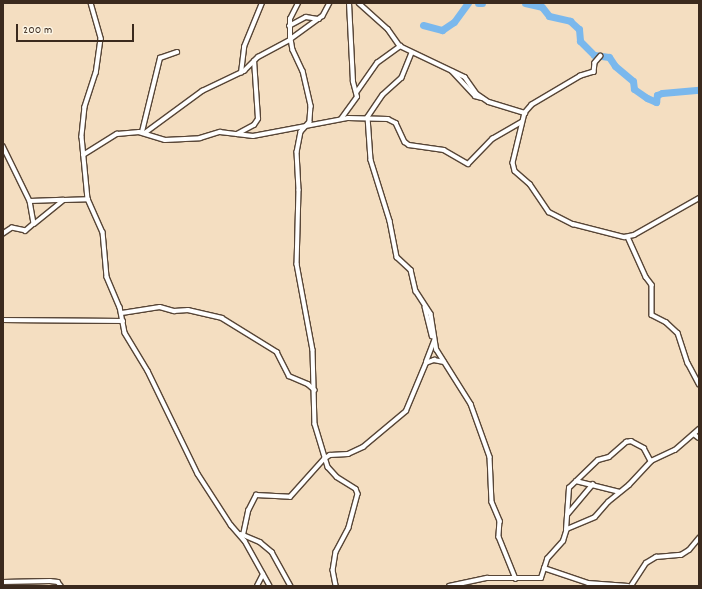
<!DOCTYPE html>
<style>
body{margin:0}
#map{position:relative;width:702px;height:589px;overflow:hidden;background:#f4dec1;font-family:Dekko,sans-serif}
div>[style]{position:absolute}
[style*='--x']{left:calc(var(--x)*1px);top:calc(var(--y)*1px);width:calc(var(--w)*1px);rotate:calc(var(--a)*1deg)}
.river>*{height:7px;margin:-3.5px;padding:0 3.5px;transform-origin:3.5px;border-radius:3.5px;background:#7ab8ed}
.roads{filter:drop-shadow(1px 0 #574536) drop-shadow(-1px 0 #574536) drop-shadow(0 1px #574536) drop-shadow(0 -1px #574536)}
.minor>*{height:3.5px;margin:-1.75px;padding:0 1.75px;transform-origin:1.75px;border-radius:1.75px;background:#fff}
span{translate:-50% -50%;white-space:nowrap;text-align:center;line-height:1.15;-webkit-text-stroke:3.5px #fcf5e5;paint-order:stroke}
.frame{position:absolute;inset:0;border:4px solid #3b2a1e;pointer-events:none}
.scale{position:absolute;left:16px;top:24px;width:118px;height:18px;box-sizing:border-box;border:2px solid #3b2a1e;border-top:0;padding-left:5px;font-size:12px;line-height:14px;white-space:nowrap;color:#3b2a1e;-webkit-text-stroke:3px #fcf5e5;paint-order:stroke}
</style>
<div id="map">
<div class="river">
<div style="--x:478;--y:3;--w:4;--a:0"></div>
<div style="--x:525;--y:3;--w:17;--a:13"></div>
<div style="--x:542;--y:7;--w:11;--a:52"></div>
<div style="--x:549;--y:16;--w:22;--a:13"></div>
<div style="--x:570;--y:21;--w:12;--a:42"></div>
<div style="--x:579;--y:29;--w:12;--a:85"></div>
<div style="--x:580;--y:41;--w:20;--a:45"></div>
<div style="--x:594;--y:55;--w:15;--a:8"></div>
<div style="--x:609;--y:57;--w:11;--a:56"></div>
<div style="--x:615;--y:66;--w:23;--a:40"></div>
<div style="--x:633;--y:81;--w:8;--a:83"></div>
<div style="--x:634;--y:89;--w:16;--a:35"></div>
<div style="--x:647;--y:98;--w:10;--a:24"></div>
<div style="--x:656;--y:102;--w:7;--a:-82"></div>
<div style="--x:657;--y:95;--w:5;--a:-22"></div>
<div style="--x:662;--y:93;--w:37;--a:-5"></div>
<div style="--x:423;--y:25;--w:20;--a:15"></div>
<div style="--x:442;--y:30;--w:14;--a:-34"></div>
<div style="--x:454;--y:22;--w:24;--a:-54"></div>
</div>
<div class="roads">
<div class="minor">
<div style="--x:91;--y:3;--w:37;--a:74"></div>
<div style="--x:101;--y:39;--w:34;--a:98"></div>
<div style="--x:96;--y:73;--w:36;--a:108"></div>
<div style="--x:85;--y:107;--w:30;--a:96"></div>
<div style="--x:82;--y:137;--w:62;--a:84.5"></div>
<div style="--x:88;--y:199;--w:36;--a:66"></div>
<div style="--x:103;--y:232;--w:45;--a:84.9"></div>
<div style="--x:107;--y:277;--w:33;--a:67"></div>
<div style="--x:120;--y:307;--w:26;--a:79"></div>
<div style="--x:125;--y:333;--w:44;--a:58.8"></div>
<div style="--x:148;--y:371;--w:114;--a:64.1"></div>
<div style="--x:198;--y:474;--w:61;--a:57.1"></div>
<div style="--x:231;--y:525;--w:21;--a:49"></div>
<div style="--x:245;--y:541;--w:51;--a:60.9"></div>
<div style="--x:330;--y:3;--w:15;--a:118"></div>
<div style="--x:323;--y:16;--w:39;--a:144"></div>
<div style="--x:291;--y:39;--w:11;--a:80"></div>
<div style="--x:293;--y:50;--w:23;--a:65"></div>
<div style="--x:303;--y:71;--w:36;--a:77"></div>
<div style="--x:311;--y:106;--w:16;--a:94"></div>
<div style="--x:310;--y:122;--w:13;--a:132"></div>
<div style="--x:301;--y:132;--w:20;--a:101"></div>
<div style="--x:297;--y:152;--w:38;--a:87"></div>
<div style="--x:299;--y:190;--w:74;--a:91.5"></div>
<div style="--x:297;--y:264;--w:87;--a:79.5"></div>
<div style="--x:313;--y:350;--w:74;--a:88.5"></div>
<div style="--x:315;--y:424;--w:45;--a:73.2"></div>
<div style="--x:328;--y:467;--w:13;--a:48"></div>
<div style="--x:337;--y:477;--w:22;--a:32"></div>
<div style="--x:356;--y:489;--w:5;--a:68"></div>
<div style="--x:358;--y:494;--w:35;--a:105"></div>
<div style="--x:349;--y:528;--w:27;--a:118"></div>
<div style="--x:336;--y:552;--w:18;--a:99"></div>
<div style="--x:333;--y:570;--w:16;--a:79"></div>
<div style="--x:359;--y:3;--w:39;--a:42"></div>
<div style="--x:388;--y:29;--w:21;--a:55"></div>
<div style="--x:400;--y:46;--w:72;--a:25.5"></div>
<div style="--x:465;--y:77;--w:21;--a:55"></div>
<div style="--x:477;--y:94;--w:14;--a:34"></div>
<div style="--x:489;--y:102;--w:38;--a:17"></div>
<div style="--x:289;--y:26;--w:19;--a:-28"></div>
<div style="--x:306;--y:17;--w:13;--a:9"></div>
<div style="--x:412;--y:53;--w:27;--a:112"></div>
<div style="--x:402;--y:78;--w:25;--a:138"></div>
<div style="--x:383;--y:95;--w:27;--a:124"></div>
<div style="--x:368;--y:117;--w:43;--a:86"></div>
<div style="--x:371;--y:160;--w:64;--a:72.7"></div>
<div style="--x:390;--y:221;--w:37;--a:79"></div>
<div style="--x:397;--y:257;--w:19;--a:43"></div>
<div style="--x:411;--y:270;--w:22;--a:77"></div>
<div style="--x:416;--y:291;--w:27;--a:57"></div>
<div style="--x:431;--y:314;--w:36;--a:81"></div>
<div style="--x:437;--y:350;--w:64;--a:57.8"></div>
<div style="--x:471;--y:404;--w:56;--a:70.3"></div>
<div style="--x:490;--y:457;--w:45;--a:87.5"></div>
<div style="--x:492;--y:502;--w:21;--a:67"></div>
<div style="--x:500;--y:521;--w:16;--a:94"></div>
<div style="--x:499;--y:537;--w:45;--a:68"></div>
<div style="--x:601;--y:56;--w:9;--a:131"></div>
<div style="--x:595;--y:63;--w:9;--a:96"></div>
<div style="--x:594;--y:72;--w:14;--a:163"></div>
<div style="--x:581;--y:76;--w:57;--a:149.4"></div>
<div style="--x:532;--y:105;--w:11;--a:131"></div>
<div style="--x:525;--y:113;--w:51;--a:103.5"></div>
<div style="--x:513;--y:163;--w:8;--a:76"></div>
<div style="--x:515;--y:171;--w:20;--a:41"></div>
<div style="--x:530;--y:184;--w:34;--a:56"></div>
<div style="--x:549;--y:212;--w:27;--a:27"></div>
<div style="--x:573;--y:224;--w:53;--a:14.3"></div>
<div style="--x:624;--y:237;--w:10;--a:-11"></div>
<div style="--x:634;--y:235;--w:75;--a:-29.6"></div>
<div style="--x:452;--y:71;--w:34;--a:47"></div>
<div style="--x:475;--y:96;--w:7;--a:16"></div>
<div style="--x:241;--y:73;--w:26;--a:-83"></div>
<div style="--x:244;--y:47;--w:48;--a:-67.8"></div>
<div style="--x:356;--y:93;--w:37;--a:-55"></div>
<div style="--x:377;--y:63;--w:29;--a:-36"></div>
<div style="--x:341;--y:119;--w:27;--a:-54"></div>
<div style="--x:357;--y:97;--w:16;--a:-105"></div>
<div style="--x:353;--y:82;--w:79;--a:-92.9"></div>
<div style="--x:142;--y:132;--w:76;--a:-76.3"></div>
<div style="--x:160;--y:58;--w:18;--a:-19"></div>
<div style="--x:145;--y:133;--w:71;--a:-36.4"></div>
<div style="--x:202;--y:91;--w:47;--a:-25.5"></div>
<div style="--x:244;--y:71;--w:20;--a:-45"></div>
<div style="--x:258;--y:57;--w:36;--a:-28"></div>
<div style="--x:290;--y:40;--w:21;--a:-90"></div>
<div style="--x:290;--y:19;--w:18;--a:-63"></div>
<div style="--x:237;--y:134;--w:16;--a:7"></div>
<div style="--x:253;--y:136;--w:97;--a:-10.7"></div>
<div style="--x:348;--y:118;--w:40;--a:1.4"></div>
<div style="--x:388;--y:119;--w:9;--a:27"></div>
<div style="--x:396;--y:123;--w:21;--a:65"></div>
<div style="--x:405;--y:142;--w:5;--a:37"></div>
<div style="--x:409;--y:145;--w:35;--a:8"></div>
<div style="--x:444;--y:150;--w:28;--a:30"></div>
<div style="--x:468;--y:164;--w:35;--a:-46"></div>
<div style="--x:492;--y:139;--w:34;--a:-30"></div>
<div style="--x:3;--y:146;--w:61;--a:63.9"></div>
<div style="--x:30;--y:201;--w:23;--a:80"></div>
<div style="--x:34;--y:224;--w:11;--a:139"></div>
<div style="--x:26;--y:231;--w:14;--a:-168"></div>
<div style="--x:12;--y:228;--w:11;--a:146"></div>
<div style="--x:83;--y:155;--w:40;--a:-32"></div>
<div style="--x:117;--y:134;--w:22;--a:-5"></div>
<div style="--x:139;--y:132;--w:27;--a:17"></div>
<div style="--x:165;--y:140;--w:35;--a:-3"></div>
<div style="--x:200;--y:138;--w:21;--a:-17"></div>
<div style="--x:220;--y:132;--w:17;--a:7"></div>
<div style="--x:237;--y:134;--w:19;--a:-28"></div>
<div style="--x:254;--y:125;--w:7;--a:-56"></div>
<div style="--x:258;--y:119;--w:58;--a:-93.9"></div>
<div style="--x:30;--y:201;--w:33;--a:-2"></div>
<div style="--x:34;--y:224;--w:38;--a:-39"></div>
<div style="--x:64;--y:200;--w:24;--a:-2"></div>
<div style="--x:628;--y:237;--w:44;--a:65.8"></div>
<div style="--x:646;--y:277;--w:10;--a:53"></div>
<div style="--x:652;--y:285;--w:30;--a:90"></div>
<div style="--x:652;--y:315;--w:16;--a:27"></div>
<div style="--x:666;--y:322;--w:16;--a:43"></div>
<div style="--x:678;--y:333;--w:32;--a:72"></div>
<div style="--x:688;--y:363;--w:24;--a:62"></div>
<div style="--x:425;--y:307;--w:30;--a:76"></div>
<div style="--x:122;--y:313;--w:38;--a:-9"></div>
<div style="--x:160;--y:307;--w:15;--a:16"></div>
<div style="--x:174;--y:311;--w:14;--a:-4"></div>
<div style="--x:188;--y:310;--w:35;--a:13"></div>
<div style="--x:222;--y:318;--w:65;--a:31.7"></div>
<div style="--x:277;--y:352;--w:27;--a:63"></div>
<div style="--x:289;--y:376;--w:21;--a:23"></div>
<div style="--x:308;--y:384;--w:9;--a:41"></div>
<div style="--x:3;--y:320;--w:120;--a:0.5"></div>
<div style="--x:426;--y:362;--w:22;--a:-69"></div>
<div style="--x:694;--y:434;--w:6;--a:39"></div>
<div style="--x:576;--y:481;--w:45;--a:14"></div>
<div style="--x:567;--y:515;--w:40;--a:-50"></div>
<div style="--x:566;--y:530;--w:42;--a:-85.9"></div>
<div style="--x:569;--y:488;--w:40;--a:-44"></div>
<div style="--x:598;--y:460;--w:11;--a:-15"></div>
<div style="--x:609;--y:457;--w:23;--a:-41"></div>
<div style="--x:626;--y:442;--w:5;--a:-11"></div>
<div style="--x:631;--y:441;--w:15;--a:28"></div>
<div style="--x:644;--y:448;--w:15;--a:62"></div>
<div style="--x:241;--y:534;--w:21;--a:23"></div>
<div style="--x:260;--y:542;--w:16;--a:40"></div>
<div style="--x:272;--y:552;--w:39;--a:61"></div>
<div style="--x:243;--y:535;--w:25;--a:-78"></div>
<div style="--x:248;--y:511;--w:18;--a:-63"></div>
<div style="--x:256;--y:495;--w:34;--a:3"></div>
<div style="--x:290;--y:497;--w:51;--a:-48.2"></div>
<div style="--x:324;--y:459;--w:7;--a:-34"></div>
<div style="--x:330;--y:455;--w:18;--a:-3"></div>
<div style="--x:348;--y:454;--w:17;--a:-25"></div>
<div style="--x:363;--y:447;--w:56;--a:-39.9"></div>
<div style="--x:406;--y:411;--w:52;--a:-67.4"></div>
<div style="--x:426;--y:363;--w:9;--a:-21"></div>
<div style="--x:434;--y:360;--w:10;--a:11"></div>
<div style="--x:544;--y:568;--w:46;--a:18.8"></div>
<div style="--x:588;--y:583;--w:40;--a:4.3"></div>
<div style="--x:3;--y:582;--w:47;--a:-1.2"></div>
<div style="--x:50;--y:581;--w:8;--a:7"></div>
<div style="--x:58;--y:582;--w:5;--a:53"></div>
<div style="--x:257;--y:586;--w:13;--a:-63"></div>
<div style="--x:449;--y:586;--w:39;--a:-12"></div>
<div style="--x:487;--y:578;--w:54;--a:0"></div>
<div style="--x:541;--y:578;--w:20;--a:-72"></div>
<div style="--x:547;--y:559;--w:24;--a:-48"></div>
<div style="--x:563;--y:541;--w:13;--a:-72"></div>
<div style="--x:567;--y:529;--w:30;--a:-23"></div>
<div style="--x:595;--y:517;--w:20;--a:-49"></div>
<div style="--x:608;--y:502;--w:27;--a:-39"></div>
<div style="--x:629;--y:485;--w:33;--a:-47"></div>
<div style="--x:651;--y:461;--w:26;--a:-25"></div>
<div style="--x:675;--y:450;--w:32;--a:-41"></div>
<div style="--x:631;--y:586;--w:27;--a:-57"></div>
<div style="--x:646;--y:563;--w:12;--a:-31"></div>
<div style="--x:656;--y:557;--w:25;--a:-5"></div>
<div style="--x:681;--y:555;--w:9;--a:-32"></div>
<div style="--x:689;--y:550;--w:16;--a:-50"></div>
</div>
</div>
<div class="frame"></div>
<div class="scale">200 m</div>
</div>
